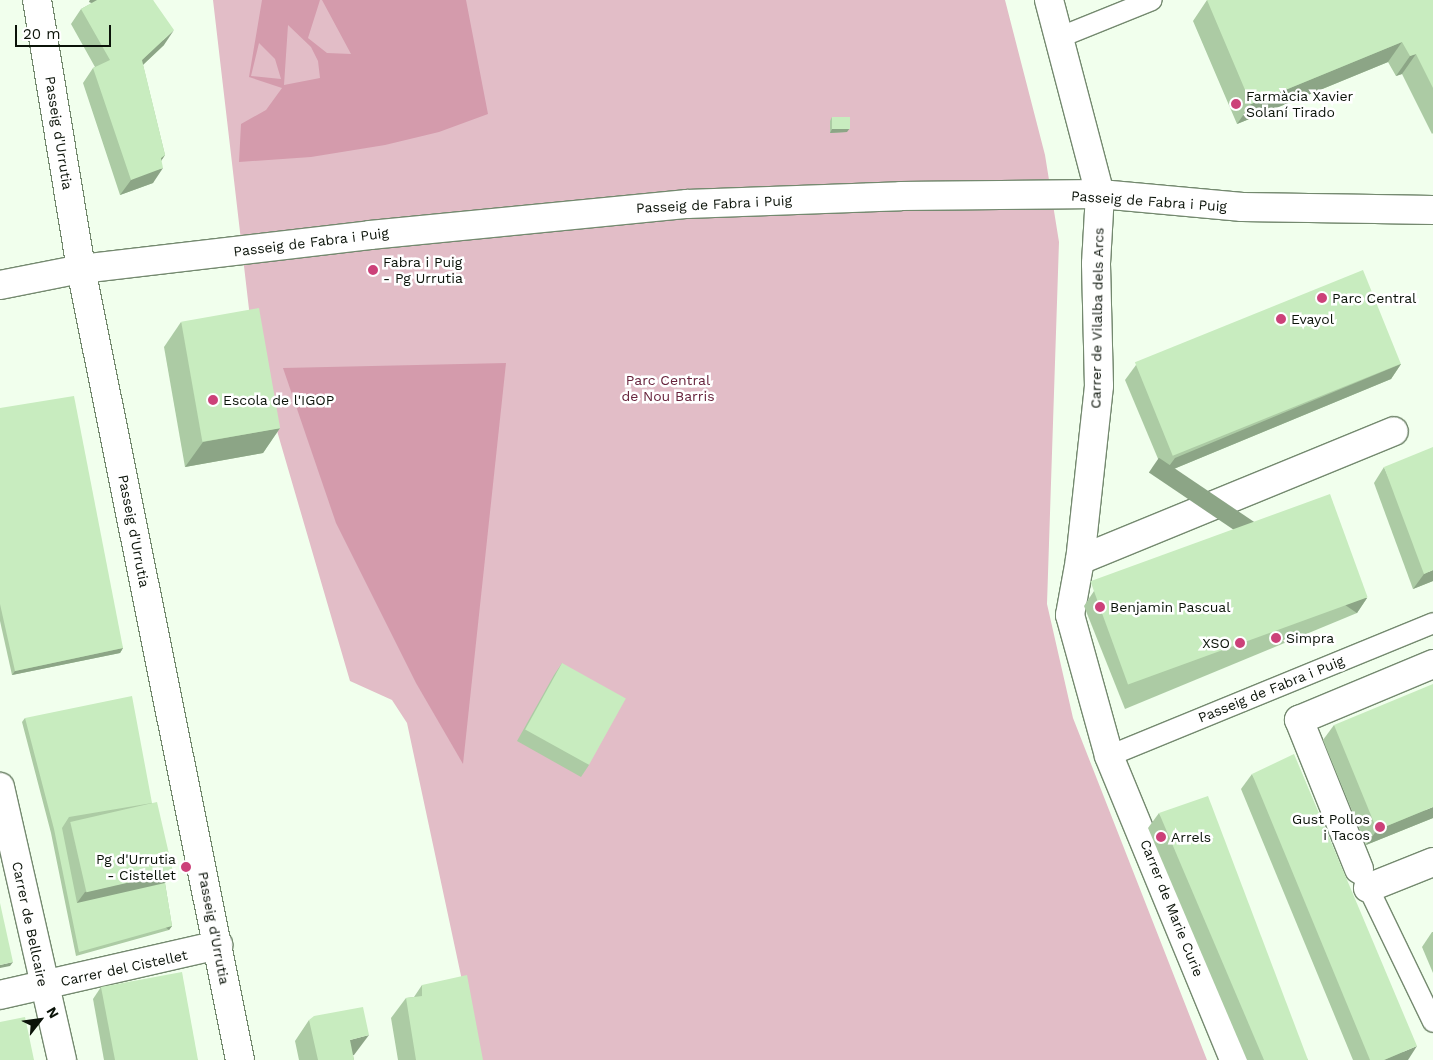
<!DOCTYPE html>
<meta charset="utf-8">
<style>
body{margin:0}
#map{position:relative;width:1433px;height:1060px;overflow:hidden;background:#f1ffed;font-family:"Work Sans",sans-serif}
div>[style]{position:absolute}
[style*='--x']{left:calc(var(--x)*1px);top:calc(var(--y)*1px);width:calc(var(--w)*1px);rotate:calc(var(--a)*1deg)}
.green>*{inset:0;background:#e2bdc7}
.water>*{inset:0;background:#d49bac}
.roads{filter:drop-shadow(1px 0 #74896f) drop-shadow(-1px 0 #74896f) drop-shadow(0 1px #74896f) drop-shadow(0 -1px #74896f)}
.service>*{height:20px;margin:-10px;padding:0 10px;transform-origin:10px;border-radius:10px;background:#fff}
.minor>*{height:28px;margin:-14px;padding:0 14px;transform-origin:14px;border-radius:14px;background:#fff}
.tertiary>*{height:28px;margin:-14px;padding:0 14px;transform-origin:14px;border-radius:14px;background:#fff}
.wall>*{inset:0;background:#accba4}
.shaded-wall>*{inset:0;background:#8ca586;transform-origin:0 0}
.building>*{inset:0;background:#c8ecbf;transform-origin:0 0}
.dots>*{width:14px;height:14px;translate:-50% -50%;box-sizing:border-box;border:2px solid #fff;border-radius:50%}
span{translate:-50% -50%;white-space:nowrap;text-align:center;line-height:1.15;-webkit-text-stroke:5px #fff;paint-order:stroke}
.poi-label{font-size:14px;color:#0b1309}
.left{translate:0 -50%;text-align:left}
.right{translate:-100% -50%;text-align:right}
.street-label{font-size:14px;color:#0b1309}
.park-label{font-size:14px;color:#67233c}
.north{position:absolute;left:15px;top:995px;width:50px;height:50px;-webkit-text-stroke:4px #fff;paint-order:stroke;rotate:60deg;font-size:14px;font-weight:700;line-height:20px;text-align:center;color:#0b1309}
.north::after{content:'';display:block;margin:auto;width:18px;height:22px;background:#0b1309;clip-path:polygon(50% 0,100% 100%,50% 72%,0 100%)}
.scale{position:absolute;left:15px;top:25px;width:96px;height:22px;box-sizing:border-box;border:2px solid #0b1309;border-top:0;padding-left:6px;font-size:15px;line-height:18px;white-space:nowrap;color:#0b1309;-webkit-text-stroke:4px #fff;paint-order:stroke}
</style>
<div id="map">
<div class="green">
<div style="clip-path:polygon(213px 0,1005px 0,1045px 155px,1059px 242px,1047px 604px,1073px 718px,1207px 1060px,479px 1060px,407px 723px,392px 700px,350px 681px,254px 352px)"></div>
</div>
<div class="water">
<div style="clip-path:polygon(evenodd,262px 0,320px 0,308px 38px,327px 53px,351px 54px,322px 0,466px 0,488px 114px,439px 132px,385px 145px,311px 157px,239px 162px,241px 124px,266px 110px,282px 88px,249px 77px,262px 0,288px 25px,311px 47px,318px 61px,320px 78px,284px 85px,288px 25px,262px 0,259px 43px,275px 59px,281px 79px,251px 76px,259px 43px)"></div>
<div style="clip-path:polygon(506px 363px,463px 764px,416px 683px,336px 523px,283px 368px)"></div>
</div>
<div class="roads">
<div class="service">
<div style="--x:1058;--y:38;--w:101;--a:-22"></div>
<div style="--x:1109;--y:756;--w:350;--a:-22.3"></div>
<div style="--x:1362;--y:875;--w:163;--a:64.2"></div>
</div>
<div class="minor">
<div style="--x:37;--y:0;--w:273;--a:80.7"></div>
<div style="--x:81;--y:269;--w:807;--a:78.63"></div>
<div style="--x:1049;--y:0;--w:201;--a:75.3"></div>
<div style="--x:1100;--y:194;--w:70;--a:93.3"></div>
<div style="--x:1096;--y:264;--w:122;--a:88.6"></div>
<div style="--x:1099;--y:386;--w:175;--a:96.2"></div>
<div style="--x:1080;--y:560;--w:56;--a:100.3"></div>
<div style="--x:1070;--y:615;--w:146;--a:74.5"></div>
<div style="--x:1109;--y:756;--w:329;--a:67.6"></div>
<div style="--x:1080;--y:560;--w:339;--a:-22.3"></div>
<div style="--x:0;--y:787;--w:280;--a:77.2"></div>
<div style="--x:1359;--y:869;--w:161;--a:-111.9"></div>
<div style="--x:1299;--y:720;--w:145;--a:-22.7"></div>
<div style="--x:1368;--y:888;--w:70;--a:-21.8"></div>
<div style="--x:0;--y:995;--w:224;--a:-12.9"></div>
</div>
<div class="tertiary">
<div style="--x:0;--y:285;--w:83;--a:-11.2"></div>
<div style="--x:81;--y:269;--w:291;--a:-6.7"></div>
<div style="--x:370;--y:235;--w:319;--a:-5.6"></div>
<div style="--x:687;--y:204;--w:214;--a:-2.1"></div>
<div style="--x:901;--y:196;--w:199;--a:-0.6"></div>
<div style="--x:1100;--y:194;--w:143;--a:5.2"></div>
<div style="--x:1242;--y:207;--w:191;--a:0.9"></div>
</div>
</div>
<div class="wall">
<div style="clip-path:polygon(90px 0,153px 0,164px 45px,143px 65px,165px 155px,161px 161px,153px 183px,120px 195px,83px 83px,93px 68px,95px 67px,71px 24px,81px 9px,92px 3px,89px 2px)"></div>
<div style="clip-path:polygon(1207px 0,1433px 0,1433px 133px,1432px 134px,1402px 74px,1396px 76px,1388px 62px,1237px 124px,1193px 21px)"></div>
<div style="clip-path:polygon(832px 117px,847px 132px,830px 133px,830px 121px)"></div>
<div style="clip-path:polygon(181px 322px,280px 428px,263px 453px,185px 467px,164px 347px)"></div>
<div style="clip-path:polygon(1401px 364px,1391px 379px,1164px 473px,1125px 380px,1136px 365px)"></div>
<div style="clip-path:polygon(0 408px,123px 648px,120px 653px,12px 675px,0 621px)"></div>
<div style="clip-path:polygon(1384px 467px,1433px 581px,1413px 589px,1374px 483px)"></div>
<div style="clip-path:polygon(1094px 591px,1367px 598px,1357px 613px,1125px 709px,1084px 606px)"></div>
<div style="clip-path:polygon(562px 663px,589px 765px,581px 777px,517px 741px,554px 675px)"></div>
<div style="clip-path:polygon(25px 718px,152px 803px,173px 872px,165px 883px,172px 926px,169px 930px,76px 956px,51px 833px,22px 722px)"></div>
<div style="clip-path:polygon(1334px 725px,1433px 818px,1366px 845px,1323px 740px)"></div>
<div style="clip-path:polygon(1252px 774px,1408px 1060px,1353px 1060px,1241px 789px)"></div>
<div style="clip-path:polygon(1159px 813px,1308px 1060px,1247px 1060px,1148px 828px)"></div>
<div style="clip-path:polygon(1432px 932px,1433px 932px,1433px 973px,1422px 947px)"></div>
<div style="clip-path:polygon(422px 985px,483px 1060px,398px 1060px,391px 1018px,406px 998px,414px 997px)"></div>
<div style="clip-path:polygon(101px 987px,198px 1060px,104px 1060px,93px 999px)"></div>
<div style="clip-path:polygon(309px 1020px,354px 1055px,353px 1055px,354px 1060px,299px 1060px,295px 1041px)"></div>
</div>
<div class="shaded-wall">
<div style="clip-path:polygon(90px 0,107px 0,102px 6px,89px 2px)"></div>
<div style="clip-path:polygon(174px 30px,164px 45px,131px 76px,142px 60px)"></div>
<div style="clip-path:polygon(1402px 42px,1388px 62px,1237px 124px,1251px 104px)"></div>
<div style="clip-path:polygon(1416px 54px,1402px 74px,1396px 76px,1410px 56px)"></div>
<div style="clip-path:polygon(850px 128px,847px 132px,830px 133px,832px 129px)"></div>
<div style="clip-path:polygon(165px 155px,155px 170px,163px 168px,153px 183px,120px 195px,131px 180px)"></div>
<div style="clip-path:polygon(1401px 364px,1391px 379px,1164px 473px,1175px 458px)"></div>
<div style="clip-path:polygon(280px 428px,263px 453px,185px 467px,203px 442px)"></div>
<div style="clip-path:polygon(1433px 570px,1433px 581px,1413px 589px,1424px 574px)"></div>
<div style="left:1367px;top:598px;width:18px;height:251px;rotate:124deg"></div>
<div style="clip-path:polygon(123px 648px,120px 653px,12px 675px,15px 671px)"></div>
<div style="clip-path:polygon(1433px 807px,1433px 818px,1366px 845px,1377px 830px)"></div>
<div style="clip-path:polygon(173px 872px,162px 887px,74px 907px,85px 892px)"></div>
<div style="left:172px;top:926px;width:5px;height:97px;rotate:127deg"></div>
<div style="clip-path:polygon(13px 962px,10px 966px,0 968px,0 965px)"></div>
<div style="clip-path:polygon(369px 1035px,354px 1055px,336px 1060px,350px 1040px)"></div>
<div style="clip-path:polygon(1417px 1046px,1408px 1060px,1384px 1060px)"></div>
</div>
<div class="building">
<div style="clip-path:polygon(97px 0,153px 0,174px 30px,142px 60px,165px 155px,161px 158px,163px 168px,131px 180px,93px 68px,110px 60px,81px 9px)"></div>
<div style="clip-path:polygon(1207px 0,1433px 0,1433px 88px,1416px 54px,1410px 56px,1402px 42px,1251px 104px)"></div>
<div style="left:832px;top:117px;width:18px;height:12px"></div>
<div style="left:1363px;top:270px;width:101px;height:246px;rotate:68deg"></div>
<div style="left:259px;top:308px;width:122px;height:79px;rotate:80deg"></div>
<div style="clip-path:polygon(74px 396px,123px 648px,15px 671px,0 604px,0 408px)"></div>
<div style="clip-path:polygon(1433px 447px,1433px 570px,1424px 574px,1384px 467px)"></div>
<div style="left:1330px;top:494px;width:110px;height:255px;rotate:70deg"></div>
<div style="left:562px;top:663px;width:73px;height:76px;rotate:29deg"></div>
<div style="clip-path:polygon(1433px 684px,1433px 807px,1377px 830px,1334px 725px)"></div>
<div style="clip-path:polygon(132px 696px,152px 803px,69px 817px,62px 828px,77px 903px,165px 883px,172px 926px,79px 952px,54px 829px,25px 718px)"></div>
<div style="clip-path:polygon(1294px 754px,1417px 1046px,1384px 1060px,1370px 1060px,1252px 774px)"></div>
<div style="clip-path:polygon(1208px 796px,1308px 1060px,1264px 1060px,1159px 813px)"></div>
<div style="left:157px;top:802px;width:72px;height:89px;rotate:77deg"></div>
<div style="clip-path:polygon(0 903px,13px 962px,0 965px)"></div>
<div style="clip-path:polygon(182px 972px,198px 1060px,115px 1060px,101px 987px)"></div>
<div style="clip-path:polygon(467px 975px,483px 1060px,416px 1060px,406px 998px,422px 996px,422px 985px)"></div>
<div style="clip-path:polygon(363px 1007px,369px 1035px,350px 1040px,354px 1060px,318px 1060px,309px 1020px,314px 1016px)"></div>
<div style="clip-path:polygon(25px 1017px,34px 1060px,0 1060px,0 1022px)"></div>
</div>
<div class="dots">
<div style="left:1236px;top:104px;background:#cc4179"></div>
<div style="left:373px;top:270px;background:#cc4179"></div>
<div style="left:1322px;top:298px;background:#cc4179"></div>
<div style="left:1281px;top:319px;background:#cc4179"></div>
<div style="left:213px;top:400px;background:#cc4179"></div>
<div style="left:1100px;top:607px;background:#cc4179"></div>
<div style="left:1276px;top:638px;background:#cc4179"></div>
<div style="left:1240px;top:643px;background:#cc4179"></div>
<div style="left:1380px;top:827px;background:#cc4179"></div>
<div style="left:1161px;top:837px;background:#cc4179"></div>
<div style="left:186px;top:867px;background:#cc4179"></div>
</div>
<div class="poi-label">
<span class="left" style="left:1246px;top:104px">Farmàcia Xavier<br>Solaní Tirado</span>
<span class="left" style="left:383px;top:270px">Fabra i Puig<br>- Pg Urrutia</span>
<span class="left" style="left:1332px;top:298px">Parc Central</span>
<span class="left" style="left:1291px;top:319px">Evayol</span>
<span class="left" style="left:223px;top:400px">Escola de l'IGOP</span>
<span class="left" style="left:1110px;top:607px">Benjamin Pascual</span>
<span class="left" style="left:1286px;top:638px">Simpra</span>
<span class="right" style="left:1230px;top:643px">XSO</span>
<span class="right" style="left:1370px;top:827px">Gust Pollos<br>i Tacos</span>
<span class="left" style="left:1171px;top:837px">Arrels</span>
<span class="right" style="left:176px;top:867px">Pg d'Urrutia<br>- Cistellet</span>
</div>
<div class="street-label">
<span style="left:59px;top:133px;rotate:81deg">Passeig d'Urrutia</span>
<span style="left:1149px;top:201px;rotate:4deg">Passeig de Fabra i Puig</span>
<span style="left:714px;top:204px;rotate:-3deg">Passeig de Fabra i Puig</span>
<span style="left:311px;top:242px;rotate:-7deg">Passeig de Fabra i Puig</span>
<span style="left:1097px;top:318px;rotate:-89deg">Carrer de Vilalba dels Arcs</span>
<span style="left:134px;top:531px;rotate:79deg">Passeig d'Urrutia</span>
<span style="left:1271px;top:689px;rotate:-22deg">Passeig de Fabra i Puig</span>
<span style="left:1172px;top:908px;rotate:68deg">Carrer de Marie Curie</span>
<span style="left:30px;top:924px;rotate:78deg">Carrer de Bellcaire</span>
<span style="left:214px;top:928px;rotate:79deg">Passeig d'Urrutia</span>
<span style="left:124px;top:968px;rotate:-12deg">Carrer del Cistellet</span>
</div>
<div class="park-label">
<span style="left:668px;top:388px">Parc Central<br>de Nou Barris</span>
</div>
<div class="north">N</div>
<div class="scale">20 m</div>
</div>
